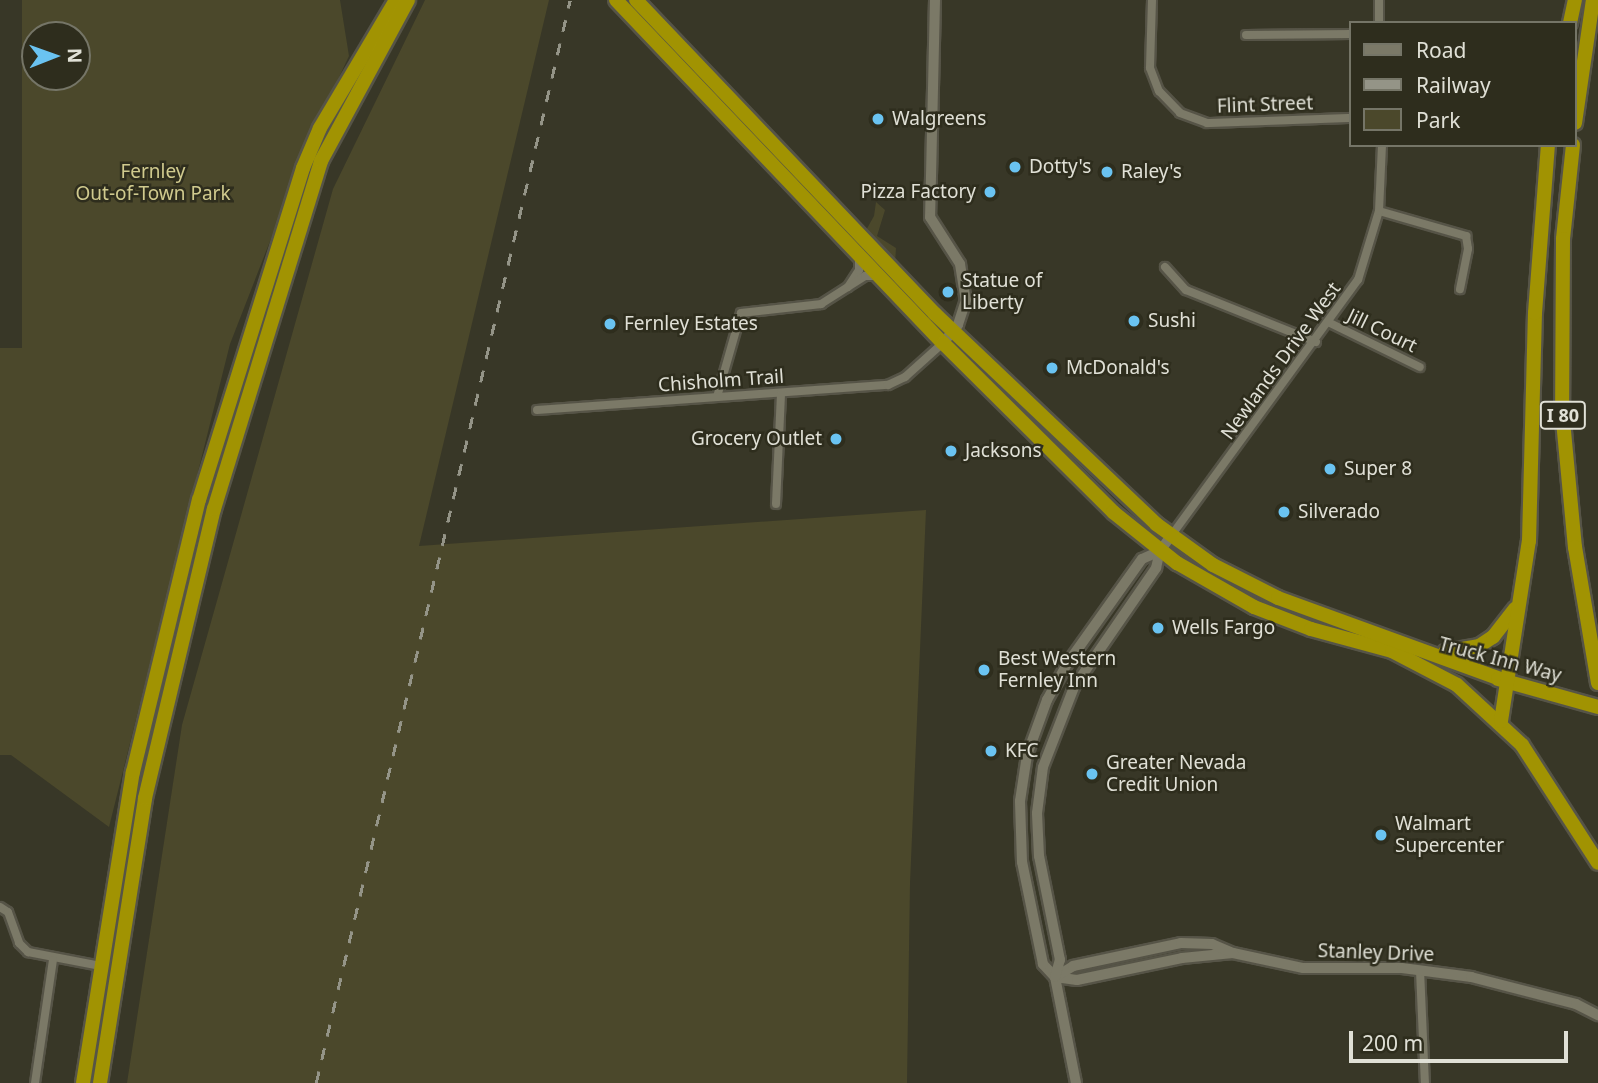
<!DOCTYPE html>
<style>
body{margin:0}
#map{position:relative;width:1598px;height:1083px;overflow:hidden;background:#383727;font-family:"Noto Sans",sans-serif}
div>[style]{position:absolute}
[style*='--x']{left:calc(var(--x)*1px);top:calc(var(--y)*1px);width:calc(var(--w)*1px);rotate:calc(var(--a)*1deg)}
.green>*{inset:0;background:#4b482b}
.roads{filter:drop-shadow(2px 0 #565447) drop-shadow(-2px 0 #565447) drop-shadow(0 2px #565447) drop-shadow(0 -2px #565447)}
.street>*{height:8px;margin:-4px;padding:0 4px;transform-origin:4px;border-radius:4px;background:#7b7967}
.secondary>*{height:10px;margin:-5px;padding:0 5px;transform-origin:5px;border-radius:5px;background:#7b7967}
.highway>*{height:14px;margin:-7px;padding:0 7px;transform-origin:7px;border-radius:7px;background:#a19302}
.rail>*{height:2.5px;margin-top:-1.25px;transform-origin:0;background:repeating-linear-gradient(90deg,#949487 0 12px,transparent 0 24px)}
.dots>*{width:19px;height:19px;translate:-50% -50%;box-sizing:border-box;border:4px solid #2e2d1d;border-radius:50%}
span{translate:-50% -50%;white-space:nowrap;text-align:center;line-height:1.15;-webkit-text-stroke:5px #2e2d1d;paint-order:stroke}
.shield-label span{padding:2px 5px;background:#2e2d1d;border:2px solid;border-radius:5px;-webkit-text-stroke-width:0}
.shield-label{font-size:18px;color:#e0e0d6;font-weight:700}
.street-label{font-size:19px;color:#e0e0d6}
.poi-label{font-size:19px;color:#e0e0d6}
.left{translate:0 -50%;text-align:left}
.right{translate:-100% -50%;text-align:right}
.park-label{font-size:19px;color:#d0ca8e}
.legend{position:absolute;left:1349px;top:21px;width:228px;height:126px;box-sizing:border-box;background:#2e2d1d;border:2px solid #757567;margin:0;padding:9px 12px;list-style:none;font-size:21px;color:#e0e0d6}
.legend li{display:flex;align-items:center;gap:14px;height:35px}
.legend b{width:35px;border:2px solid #757567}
.north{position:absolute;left:21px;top:21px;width:70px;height:70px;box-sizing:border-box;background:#2e2d1d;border:2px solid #757567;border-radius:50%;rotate:89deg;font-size:19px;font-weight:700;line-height:28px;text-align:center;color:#e0e0d6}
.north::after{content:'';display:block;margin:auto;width:24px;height:32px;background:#6ac3f1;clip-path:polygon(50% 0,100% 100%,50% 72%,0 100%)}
.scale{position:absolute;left:1349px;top:1031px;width:219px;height:32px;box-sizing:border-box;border:4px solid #e0e0d6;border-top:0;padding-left:9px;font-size:21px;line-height:24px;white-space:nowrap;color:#e0e0d6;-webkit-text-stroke:5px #2e2d1d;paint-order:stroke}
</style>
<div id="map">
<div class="green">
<div style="clip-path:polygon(evenodd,22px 0,340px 0,349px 56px,309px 141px,230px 344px,109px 827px,11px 755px,0 755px,0 348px,22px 348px,22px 0,35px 35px,77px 35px,77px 77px,35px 77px,35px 35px)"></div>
<div style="clip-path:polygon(425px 0,549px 0,419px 546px,926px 510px,910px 883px,907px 1083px,127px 1083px,182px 725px,333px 189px)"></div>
<div style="clip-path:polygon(876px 202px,885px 210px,877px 236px,896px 248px,895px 264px,865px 232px,874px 216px)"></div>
</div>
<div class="roads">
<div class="street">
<div style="--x:1152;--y:0;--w:68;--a:91.7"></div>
<div style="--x:1150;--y:68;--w:25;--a:69"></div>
<div style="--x:1159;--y:91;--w:30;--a:46"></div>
<div style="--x:1180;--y:113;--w:29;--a:20"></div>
<div style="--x:1207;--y:123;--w:144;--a:-2"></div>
<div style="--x:1379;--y:0;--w:23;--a:90"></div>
<div style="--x:1246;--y:35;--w:105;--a:-0.5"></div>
<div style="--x:1379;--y:211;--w:91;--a:16"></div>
<div style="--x:1466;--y:236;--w:13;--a:81"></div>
<div style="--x:1468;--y:249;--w:41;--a:101.3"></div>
<div style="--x:1165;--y:267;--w:31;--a:48"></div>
<div style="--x:1186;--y:290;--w:140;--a:21.8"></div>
<div style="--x:848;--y:287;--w:20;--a:-57"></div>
<div style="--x:859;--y:270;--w:14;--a:-90"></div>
<div style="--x:1330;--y:323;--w:100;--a:26.1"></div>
<div style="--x:717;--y:397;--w:87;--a:-74.1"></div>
<div style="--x:741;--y:313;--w:81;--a:-6.4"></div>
<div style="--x:821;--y:304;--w:52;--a:-32.5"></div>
<div style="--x:865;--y:276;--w:13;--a:0"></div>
<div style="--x:537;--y:410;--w:352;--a:-4.1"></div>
<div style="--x:888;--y:385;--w:19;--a:-25"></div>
<div style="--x:905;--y:377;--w:51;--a:-41.8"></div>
<div style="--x:776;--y:504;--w:111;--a:-87.4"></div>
<div style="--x:1171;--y:536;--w:317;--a:-53.9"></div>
<div style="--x:1358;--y:280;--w:72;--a:-73.1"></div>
<div style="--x:1379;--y:211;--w:66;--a:-87.4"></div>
<div style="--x:0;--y:907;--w:9;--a:32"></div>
<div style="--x:8;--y:912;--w:33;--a:70"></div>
<div style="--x:19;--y:943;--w:13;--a:45"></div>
<div style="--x:28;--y:952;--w:74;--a:10.9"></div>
<div style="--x:1420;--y:970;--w:113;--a:87.5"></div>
<div style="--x:35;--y:1083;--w:124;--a:-81.7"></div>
</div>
<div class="secondary">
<div style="--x:935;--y:0;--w:217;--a:91.3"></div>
<div style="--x:930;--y:217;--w:56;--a:57.4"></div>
<div style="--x:960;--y:264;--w:36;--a:81"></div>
<div style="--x:966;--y:300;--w:26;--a:108"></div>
<div style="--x:958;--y:325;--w:23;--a:130"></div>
<div style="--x:1055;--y:977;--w:22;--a:8"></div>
<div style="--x:1077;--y:980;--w:107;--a:-11.8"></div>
<div style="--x:1182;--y:958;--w:51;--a:-5.6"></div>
<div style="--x:1233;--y:953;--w:72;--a:12.1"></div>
<div style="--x:1303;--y:968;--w:99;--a:0"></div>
<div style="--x:1402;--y:968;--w:70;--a:7.4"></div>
<div style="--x:1471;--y:977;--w:108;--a:14.4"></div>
<div style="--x:1576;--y:1004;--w:25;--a:27"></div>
<div style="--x:1055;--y:977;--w:18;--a:-133"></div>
<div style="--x:1043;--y:964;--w:104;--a:-101.6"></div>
<div style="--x:1022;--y:862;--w:61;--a:-91.9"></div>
<div style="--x:1020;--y:801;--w:47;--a:-81.3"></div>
<div style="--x:1027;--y:755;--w:59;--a:-70"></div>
<div style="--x:1047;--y:700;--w:41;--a:-60.9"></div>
<div style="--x:1067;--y:664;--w:129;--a:-54.5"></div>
<div style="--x:1142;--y:559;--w:20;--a:-24"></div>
<div style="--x:1055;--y:977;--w:21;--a:-31"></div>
<div style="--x:1073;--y:966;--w:110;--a:-12"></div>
<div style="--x:1181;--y:943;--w:31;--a:2"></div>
<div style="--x:1212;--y:944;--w:23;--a:23"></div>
<div style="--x:1076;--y:1083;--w:108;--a:-101.2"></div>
<div style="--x:1055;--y:977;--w:18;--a:-74"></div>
<div style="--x:1060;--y:960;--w:106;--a:-101.4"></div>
<div style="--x:1039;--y:856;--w:43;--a:-92.7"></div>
<div style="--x:1037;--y:813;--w:46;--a:-82.6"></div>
<div style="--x:1043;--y:767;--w:86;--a:-68.8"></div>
<div style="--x:1074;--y:687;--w:145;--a:-55.4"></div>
<div style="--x:1156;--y:568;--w:17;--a:-77"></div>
<div style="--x:1160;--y:551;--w:19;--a:-54"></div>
</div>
<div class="highway">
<div style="--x:616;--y:0;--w:474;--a:46.4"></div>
<div style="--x:943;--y:343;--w:240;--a:44.8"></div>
<div style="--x:1113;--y:512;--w:82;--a:38.6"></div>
<div style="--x:1177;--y:563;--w:89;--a:29.7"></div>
<div style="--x:1254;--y:607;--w:61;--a:21.1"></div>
<div style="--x:1311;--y:629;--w:84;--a:15.2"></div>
<div style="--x:1392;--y:651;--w:73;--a:27.6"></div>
<div style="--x:1457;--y:685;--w:88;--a:42.7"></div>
<div style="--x:1522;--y:745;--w:140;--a:57.2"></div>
<div style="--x:636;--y:0;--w:434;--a:46.4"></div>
<div style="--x:935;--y:314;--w:305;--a:43.5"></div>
<div style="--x:1156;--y:524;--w:70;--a:35.7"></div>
<div style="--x:1213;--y:565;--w:73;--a:26.9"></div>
<div style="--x:1278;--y:598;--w:243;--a:20"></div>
<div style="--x:1570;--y:23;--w:24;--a:-78"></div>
<div style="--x:1575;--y:123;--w:124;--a:-81.7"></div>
<div style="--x:1573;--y:145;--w:95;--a:96.1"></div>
<div style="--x:1563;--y:239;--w:171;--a:90.3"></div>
<div style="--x:1562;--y:410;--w:138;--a:84.6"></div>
<div style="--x:1575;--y:547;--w:138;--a:80.4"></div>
<div style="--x:1445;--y:652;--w:35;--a:-10"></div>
<div style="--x:1479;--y:646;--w:17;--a:-33"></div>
<div style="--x:1493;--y:637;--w:36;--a:-52"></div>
<div style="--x:1498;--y:679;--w:104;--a:15.6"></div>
<div style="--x:1501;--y:721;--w:182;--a:-81.2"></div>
<div style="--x:1529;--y:541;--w:228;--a:-88.5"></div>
<div style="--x:1535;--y:313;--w:169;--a:-85.6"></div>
<div style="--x:83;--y:1083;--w:315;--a:-80.9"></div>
<div style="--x:133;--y:772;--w:280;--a:-76.4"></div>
<div style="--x:199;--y:500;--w:348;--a:-72.6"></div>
<div style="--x:303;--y:168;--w:43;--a:-67"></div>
<div style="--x:320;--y:128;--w:149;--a:-59.3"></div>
<div style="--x:100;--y:1083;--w:289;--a:-81"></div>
<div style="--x:145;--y:798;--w:297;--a:-76.6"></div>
<div style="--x:214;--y:509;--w:364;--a:-72.9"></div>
<div style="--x:321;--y:161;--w:183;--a:-61.6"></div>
</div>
</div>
<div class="rail">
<div style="--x:316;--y:1083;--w:1112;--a:-76.8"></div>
</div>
<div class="dots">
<div style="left:878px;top:119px;background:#6ac3f1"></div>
<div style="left:1015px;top:167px;background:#6ac3f1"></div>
<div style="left:1107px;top:172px;background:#6ac3f1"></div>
<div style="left:990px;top:192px;background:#6ac3f1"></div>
<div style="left:948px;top:292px;background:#6ac3f1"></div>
<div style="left:1134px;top:321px;background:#6ac3f1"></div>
<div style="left:610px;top:324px;background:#6ac3f1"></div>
<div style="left:1052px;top:368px;background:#6ac3f1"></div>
<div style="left:836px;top:439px;background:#6ac3f1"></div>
<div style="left:951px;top:451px;background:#6ac3f1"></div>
<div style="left:1330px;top:469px;background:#6ac3f1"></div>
<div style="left:1284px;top:512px;background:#6ac3f1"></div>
<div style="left:1158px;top:628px;background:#6ac3f1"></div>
<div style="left:984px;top:670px;background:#6ac3f1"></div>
<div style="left:991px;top:751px;background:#6ac3f1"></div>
<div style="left:1092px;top:774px;background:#6ac3f1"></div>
<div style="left:1381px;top:835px;background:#6ac3f1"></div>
</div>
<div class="shield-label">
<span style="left:1563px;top:415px">I 80</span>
</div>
<div class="street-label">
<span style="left:1265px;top:105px;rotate:-2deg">Flint Street</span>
<span style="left:1382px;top:331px;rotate:26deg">Jill Court</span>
<span style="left:1281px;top:361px;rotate:-54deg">Newlands Drive West</span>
<span style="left:721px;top:381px;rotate:-4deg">Chisholm Trail</span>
<span style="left:1500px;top:660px;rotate:15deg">Truck Inn Way</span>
<span style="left:1376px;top:953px;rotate:2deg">Stanley Drive</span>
</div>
<div class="poi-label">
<span class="left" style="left:892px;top:119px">Walgreens</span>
<span class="left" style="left:1029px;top:167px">Dotty's</span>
<span class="left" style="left:1121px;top:172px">Raley's</span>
<span class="right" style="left:976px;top:192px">Pizza Factory</span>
<span class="left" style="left:962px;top:292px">Statue of<br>Liberty</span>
<span class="left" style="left:1148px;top:321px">Sushi</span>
<span class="left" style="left:624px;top:324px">Fernley Estates</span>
<span class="left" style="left:1066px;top:368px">McDonald's</span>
<span class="right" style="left:822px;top:439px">Grocery Outlet</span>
<span class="left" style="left:965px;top:451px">Jacksons</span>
<span class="left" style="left:1344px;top:469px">Super 8</span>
<span class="left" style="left:1298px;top:512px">Silverado</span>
<span class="left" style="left:1172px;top:628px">Wells Fargo</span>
<span class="left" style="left:998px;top:670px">Best Western<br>Fernley Inn</span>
<span class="left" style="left:1005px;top:751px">KFC</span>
<span class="left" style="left:1106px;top:774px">Greater Nevada<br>Credit Union</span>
<span class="left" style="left:1395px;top:835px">Walmart<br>Supercenter</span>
</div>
<div class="park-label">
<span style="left:153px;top:183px">Fernley<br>Out-of-Town Park</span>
</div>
<ul class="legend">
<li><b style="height:9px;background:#7b7967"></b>Road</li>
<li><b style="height:9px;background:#949487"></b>Railway</li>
<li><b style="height:19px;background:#4b482b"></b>Park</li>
</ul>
<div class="north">N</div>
<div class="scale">200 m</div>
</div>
